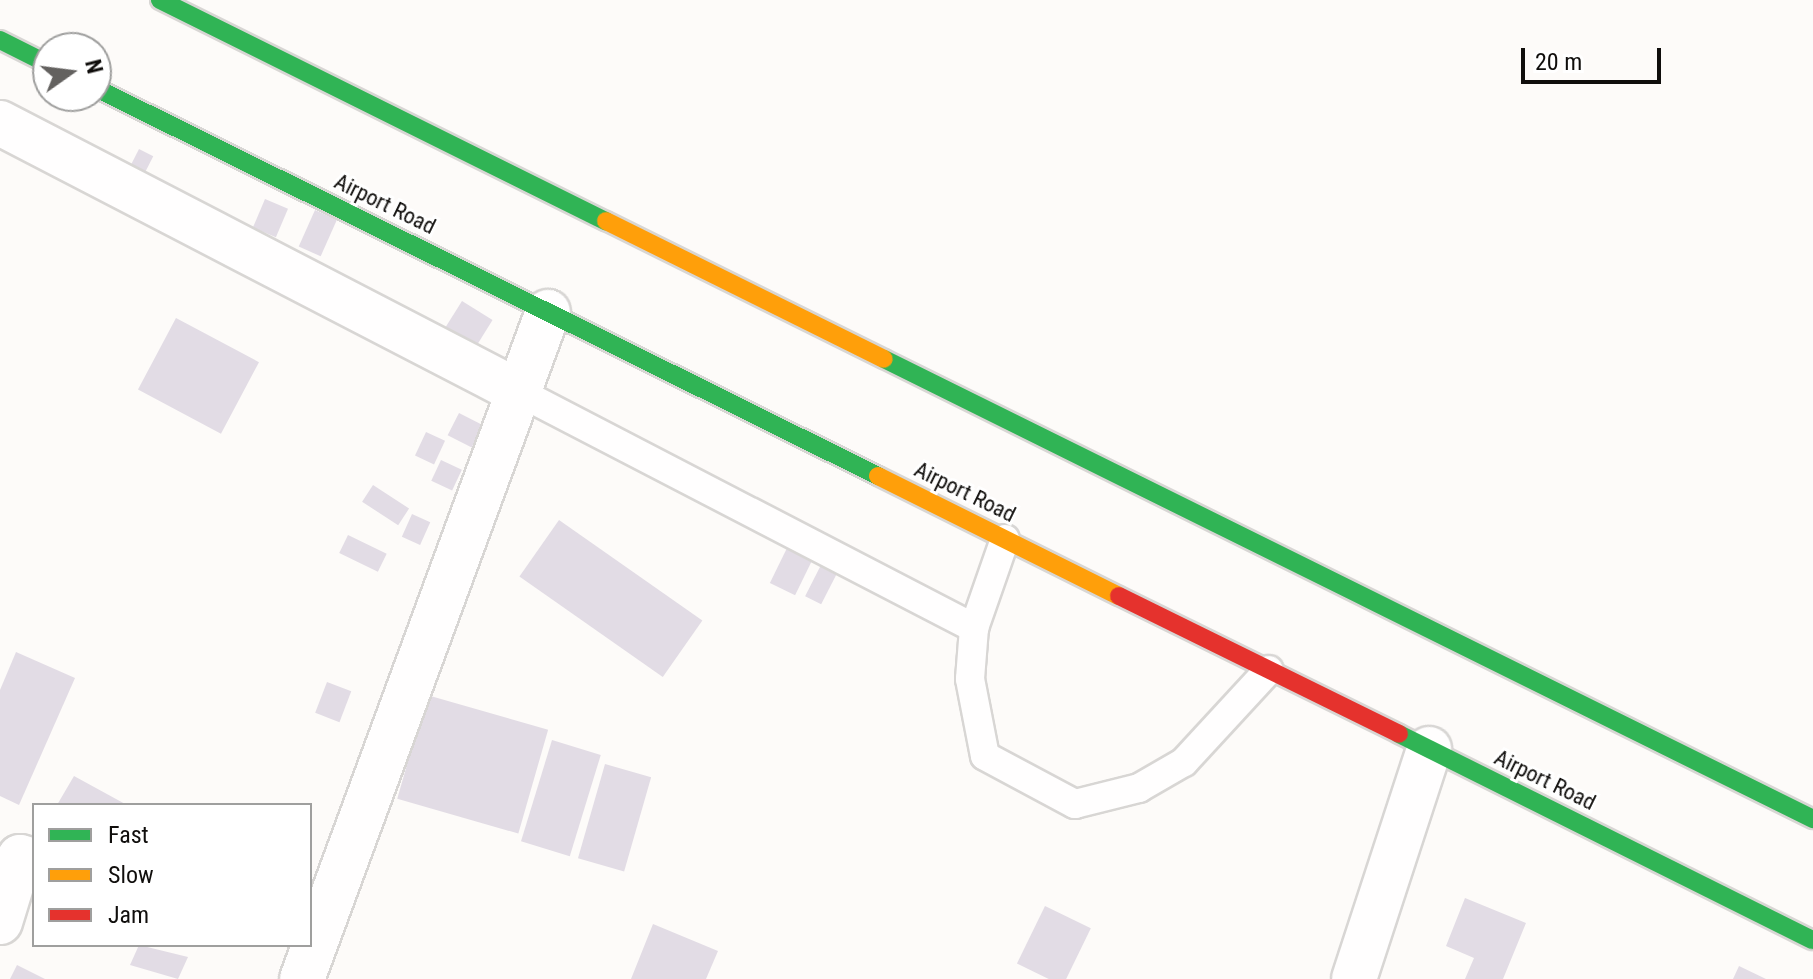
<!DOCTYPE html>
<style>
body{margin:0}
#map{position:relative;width:1813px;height:979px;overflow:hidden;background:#fdfbf9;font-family:"Roboto Condensed",sans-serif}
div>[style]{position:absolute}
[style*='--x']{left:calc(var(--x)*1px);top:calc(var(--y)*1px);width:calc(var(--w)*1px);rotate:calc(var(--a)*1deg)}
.building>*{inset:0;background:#e2dce5;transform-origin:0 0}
.roads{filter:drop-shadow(2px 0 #d8d6d4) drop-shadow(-2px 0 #d8d6d4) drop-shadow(0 2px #d8d6d4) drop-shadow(0 -2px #d8d6d4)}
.lane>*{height:28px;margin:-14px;padding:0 14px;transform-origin:14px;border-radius:14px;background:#fffefe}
.street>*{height:44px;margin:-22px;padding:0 22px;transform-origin:22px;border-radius:22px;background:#fffefe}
.fast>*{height:18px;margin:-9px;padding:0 9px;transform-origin:9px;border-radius:9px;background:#30b455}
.slow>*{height:18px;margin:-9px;padding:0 9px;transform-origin:9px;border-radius:9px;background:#ff9f0a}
.jam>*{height:18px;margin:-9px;padding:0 9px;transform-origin:9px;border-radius:9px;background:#e5322d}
span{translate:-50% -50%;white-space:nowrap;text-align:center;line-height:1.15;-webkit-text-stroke:6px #fff;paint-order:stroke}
.street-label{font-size:22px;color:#100e0c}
.legend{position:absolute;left:32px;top:803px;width:280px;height:144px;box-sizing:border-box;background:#fff;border:2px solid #9f9f9e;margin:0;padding:10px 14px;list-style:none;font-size:24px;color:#100e0c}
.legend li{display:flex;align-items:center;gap:16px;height:40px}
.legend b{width:40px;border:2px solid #9f9f9e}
.north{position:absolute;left:32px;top:32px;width:80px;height:80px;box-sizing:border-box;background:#fff;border:2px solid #9f9f9e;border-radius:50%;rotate:76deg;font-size:22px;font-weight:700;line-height:32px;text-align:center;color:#100e0c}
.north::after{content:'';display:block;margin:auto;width:28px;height:36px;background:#63615f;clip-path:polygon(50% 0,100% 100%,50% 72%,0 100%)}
.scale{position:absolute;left:1521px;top:48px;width:140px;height:36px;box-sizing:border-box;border:4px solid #100e0c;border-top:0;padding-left:10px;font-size:24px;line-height:28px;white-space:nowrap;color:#100e0c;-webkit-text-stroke:6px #fff;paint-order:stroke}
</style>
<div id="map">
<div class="building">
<div style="left:139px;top:149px;width:16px;height:28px;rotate:27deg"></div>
<div style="left:265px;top:199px;width:25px;height:31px;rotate:23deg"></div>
<div style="left:315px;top:210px;width:24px;height:40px;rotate:24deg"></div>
<div style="left:462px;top:301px;width:36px;height:34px;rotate:32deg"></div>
<div style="left:176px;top:318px;width:94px;height:81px;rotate:28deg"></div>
<div style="left:459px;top:413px;width:27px;height:25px;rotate:27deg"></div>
<div style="left:426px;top:432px;width:21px;height:26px;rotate:25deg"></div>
<div style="left:441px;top:460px;width:23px;height:23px;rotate:25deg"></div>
<div style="left:373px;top:485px;width:43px;height:20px;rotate:33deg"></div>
<div style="left:412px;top:514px;width:20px;height:25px;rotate:24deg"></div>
<div style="left:559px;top:520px;width:175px;height:69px;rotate:35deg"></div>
<div style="left:348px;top:535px;width:43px;height:20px;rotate:26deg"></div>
<div style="left:787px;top:548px;width:28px;height:39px;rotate:26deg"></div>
<div style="left:821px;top:565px;width:18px;height:35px;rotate:27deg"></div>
<div style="clip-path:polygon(16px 652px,75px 678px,19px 805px,0 796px,0 690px)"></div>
<div style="left:327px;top:682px;width:26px;height:33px;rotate:21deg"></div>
<div style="left:427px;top:695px;width:126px;height:108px;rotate:16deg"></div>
<div style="left:552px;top:740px;width:51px;height:106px;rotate:17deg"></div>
<div style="left:605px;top:764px;width:48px;height:98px;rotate:16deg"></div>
<div style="clip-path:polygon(74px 776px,127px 805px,57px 805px)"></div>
<div style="clip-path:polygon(1465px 898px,1526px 923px,1503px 979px,1465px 979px,1474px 958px,1446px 946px)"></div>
<div style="left:1045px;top:906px;width:51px;height:64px;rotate:26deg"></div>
<div style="clip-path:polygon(653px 924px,718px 951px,706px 979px,631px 979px)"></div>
<div style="clip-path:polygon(139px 945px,188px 957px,178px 979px,130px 965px)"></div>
<div style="clip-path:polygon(17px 965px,45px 979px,10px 979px)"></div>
<div style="clip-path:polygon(1739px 966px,1766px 979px,1733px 979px)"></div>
</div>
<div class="roads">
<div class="lane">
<div style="--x:519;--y:392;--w:513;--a:27.41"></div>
<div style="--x:1005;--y:539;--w:94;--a:109.2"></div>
<div style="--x:974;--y:628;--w:51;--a:94.5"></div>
<div style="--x:970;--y:679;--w:78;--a:79"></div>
<div style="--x:985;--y:756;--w:102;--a:28.1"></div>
<div style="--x:1075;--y:804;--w:66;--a:-14"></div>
<div style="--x:1139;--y:788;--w:52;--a:-30"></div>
<div style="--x:1184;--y:762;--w:125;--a:-47.3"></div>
</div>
<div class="street">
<div style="--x:0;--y:123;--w:585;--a:27.4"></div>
<div style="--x:0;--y:922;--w:68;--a:-72.9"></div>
<div style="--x:20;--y:857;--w:15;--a:16"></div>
<div style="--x:302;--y:979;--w:711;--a:-69.76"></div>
<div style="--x:1354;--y:979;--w:242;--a:-71.9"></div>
</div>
<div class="fast">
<div style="--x:160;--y:0;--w:498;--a:26.4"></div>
<div style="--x:0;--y:40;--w:54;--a:26.6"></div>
<div style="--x:96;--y:88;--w:873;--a:26.39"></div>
<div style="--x:884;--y:359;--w:1037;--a:26.34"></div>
<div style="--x:1399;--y:734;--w:462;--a:26.5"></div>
</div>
<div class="slow">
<div style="--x:606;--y:221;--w:310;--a:26.4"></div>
<div style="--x:878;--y:476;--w:269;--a:26.5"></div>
</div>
<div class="jam">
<div style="--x:1119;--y:596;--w:312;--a:26.2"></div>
</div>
</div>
<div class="street-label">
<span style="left:385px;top:204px;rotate:26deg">Airport Road</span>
<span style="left:965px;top:492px;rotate:26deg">Airport Road</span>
<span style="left:1545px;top:780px;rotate:26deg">Airport Road</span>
</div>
<ul class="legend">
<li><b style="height:10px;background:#30b455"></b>Fast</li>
<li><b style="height:10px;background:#ff9f0a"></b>Slow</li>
<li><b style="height:10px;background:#e5322d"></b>Jam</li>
</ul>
<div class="north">N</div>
<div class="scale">20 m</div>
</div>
